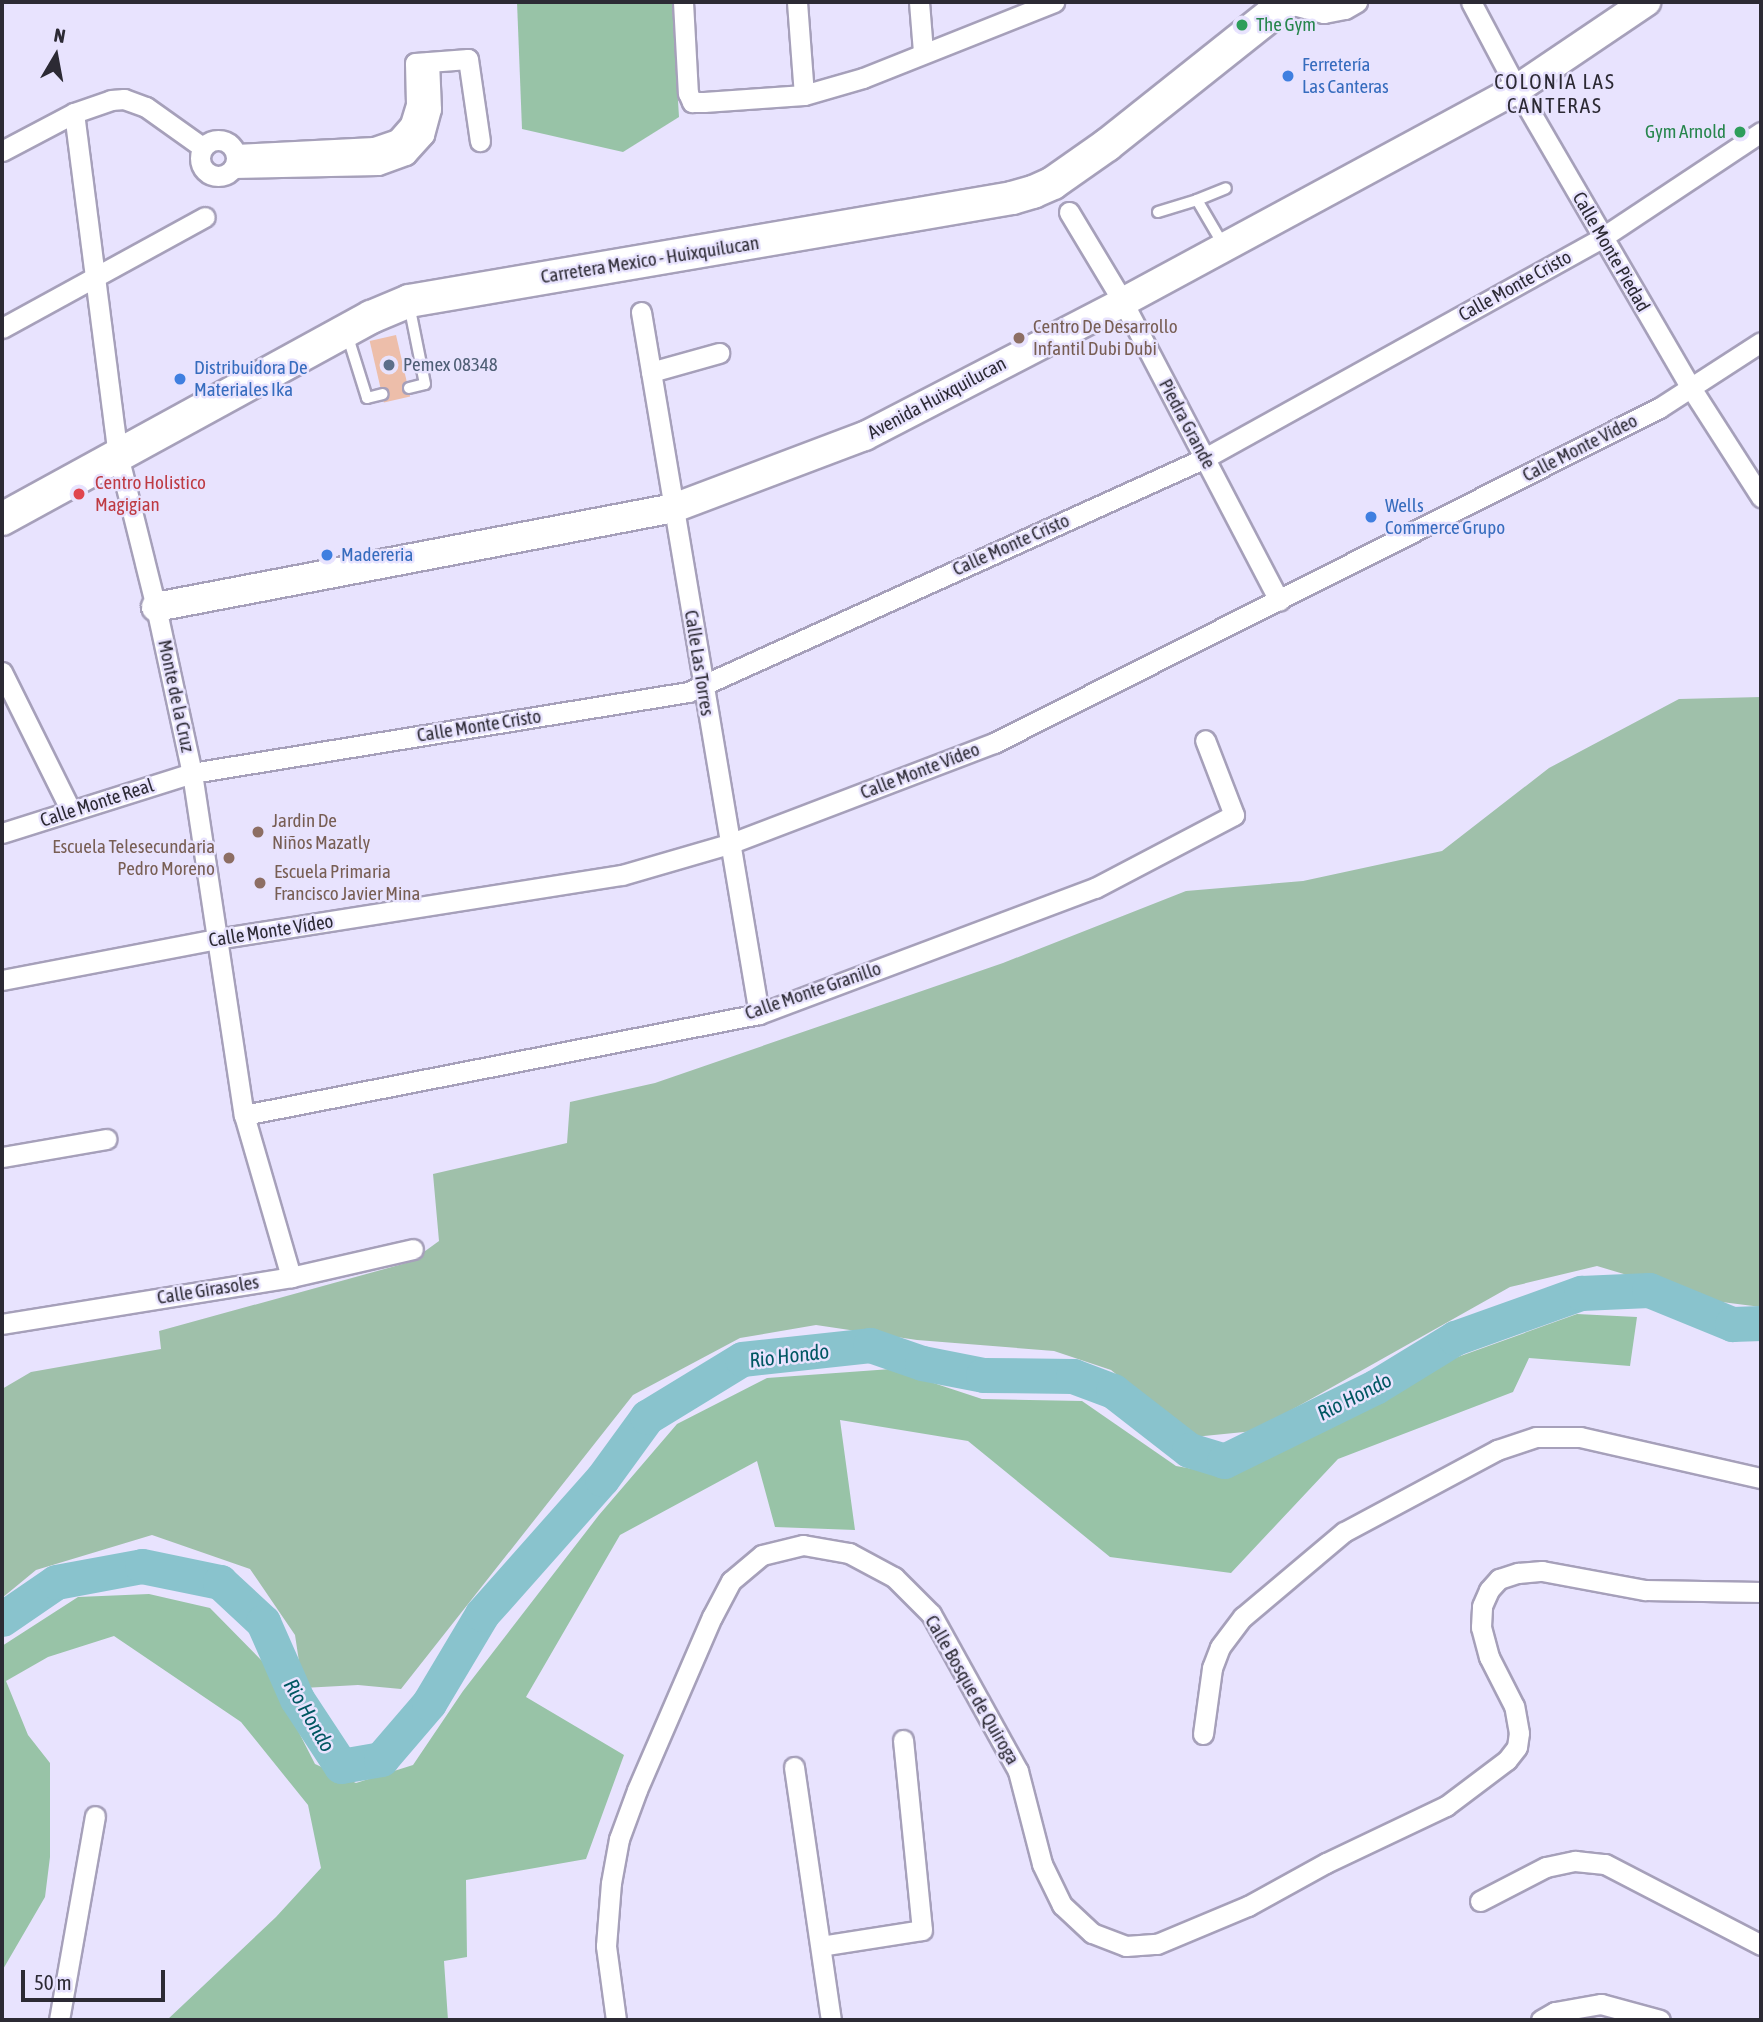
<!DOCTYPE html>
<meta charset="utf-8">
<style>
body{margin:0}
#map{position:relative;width:1763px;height:2022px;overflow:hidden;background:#e8e3fe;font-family:"Asap Condensed",sans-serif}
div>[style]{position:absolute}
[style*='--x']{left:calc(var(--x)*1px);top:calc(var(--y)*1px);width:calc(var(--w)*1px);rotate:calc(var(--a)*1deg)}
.green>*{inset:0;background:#9fc0aa}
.forest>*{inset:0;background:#98c3a7}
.river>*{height:35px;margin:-17.5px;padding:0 17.5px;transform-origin:17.5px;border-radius:17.5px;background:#89c3cd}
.building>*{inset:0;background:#edbeaa;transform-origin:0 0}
.roads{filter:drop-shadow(2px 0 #a6a0ba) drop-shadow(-2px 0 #a6a0ba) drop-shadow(0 2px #a6a0ba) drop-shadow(0 -2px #a6a0ba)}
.lane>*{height:10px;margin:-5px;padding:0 5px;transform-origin:5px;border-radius:5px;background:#fff}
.street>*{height:19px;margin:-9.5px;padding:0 9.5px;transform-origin:9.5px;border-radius:9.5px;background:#fff}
.street>.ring{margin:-9.5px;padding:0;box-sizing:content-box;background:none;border:19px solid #fff;border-radius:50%}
.secondary>*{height:28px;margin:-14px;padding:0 14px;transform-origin:14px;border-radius:14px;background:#fff}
.primary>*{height:32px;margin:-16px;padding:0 16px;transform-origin:16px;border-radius:16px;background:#fff}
.dots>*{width:19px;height:19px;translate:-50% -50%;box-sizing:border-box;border:4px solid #e8e3fe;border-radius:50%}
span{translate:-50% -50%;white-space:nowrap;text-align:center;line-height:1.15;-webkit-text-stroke:5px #e8e3fe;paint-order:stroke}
.leisure-label{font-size:19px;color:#27864d}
.left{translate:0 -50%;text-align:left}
.right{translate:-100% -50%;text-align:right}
.shop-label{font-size:19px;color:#366cbe}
.street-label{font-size:19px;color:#2c2a34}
.education-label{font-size:19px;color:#785e54}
.service-label{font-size:19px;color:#4e5e75}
.health-label{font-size:19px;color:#be3a42}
.neighbourhood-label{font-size:21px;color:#2c2a34;letter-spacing:2px}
.water-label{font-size:21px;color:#005762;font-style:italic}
.frame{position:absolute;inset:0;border:4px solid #2c2a34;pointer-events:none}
.north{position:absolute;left:21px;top:21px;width:70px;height:70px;-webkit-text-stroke:5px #e8e3fe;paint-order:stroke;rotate:10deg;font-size:19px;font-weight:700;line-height:28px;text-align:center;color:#2c2a34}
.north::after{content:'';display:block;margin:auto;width:24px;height:32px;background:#2c2a34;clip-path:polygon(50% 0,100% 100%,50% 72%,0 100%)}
.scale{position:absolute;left:21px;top:1970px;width:144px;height:32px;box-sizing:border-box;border:4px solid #2c2a34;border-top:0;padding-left:9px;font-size:21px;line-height:24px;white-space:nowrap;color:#2c2a34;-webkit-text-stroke:5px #e8e3fe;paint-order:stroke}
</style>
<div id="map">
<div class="green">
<div style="clip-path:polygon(1761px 697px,1761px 1307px,1714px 1301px,1597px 1266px,1510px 1287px,1254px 1431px,1194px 1437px,1111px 1370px,1054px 1351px,917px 1340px,816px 1325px,740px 1338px,633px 1395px,401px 1689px,358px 1685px,303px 1688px,295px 1635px,250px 1569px,152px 1535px,36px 1570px,2px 1598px,2px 1389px,31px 1372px,161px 1349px,159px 1331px,410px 1262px,439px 1241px,433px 1174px,567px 1143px,570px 1102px,655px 1083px,1003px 963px,1186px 891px,1303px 881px,1442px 851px,1549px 768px,1679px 699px)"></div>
</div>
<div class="forest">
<div style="clip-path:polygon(517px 2px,672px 2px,679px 117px,623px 152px,522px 129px)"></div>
<div style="clip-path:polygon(1577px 1314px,1637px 1317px,1630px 1366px,1529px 1358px,1513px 1392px,1338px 1459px,1231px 1573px,1110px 1557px,968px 1441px,840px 1420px,855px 1530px,775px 1527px,757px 1461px,620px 1535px,526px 1697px,624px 1755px,586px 1859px,466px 1880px,467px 1957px,444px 1961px,448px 2020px,167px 2020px,276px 1917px,321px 1868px,308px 1805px,241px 1722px,114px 1636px,48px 1657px,6px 1681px,28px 1735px,50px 1763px,50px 1857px,45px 1897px,2px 1971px,2px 1646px,78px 1597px,149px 1594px,210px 1608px,263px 1662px,315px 1764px,356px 1783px,413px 1765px,463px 1691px,599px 1515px,677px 1424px,767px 1378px,891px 1369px,982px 1399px,1082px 1401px,1176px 1466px,1233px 1476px,1455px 1358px)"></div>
</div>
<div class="river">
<div style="--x:2;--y:1619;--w:65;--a:-34.4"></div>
<div style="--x:56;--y:1582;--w:87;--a:-10.5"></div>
<div style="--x:142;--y:1566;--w:80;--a:11.6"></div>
<div style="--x:220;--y:1582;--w:59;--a:42.9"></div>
<div style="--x:263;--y:1622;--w:84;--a:66.2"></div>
<div style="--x:297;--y:1699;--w:80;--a:56.7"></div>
<div style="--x:341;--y:1766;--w:41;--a:-9.9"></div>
<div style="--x:381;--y:1759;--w:74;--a:-49.4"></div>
<div style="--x:429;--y:1703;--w:104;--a:-59.2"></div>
<div style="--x:482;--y:1614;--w:181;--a:-48.4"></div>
<div style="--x:602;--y:1479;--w:77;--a:-54"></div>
<div style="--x:647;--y:1417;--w:111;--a:-31.4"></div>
<div style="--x:742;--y:1359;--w:129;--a:-6.2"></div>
<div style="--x:870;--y:1345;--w:55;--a:19.1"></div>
<div style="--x:922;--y:1363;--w:62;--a:11.1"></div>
<div style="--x:983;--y:1375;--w:90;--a:0.6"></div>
<div style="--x:1073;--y:1376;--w:43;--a:20.6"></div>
<div style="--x:1113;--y:1391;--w:96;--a:37.8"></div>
<div style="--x:1189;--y:1450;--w:37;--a:17"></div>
<div style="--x:1224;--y:1461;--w:168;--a:-26.1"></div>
<div style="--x:1375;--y:1387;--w:94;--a:-31.5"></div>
<div style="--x:1455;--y:1338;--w:134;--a:-19.7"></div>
<div style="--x:1581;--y:1293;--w:68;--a:-2.5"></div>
<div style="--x:1649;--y:1290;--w:90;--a:22.3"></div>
<div style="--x:1732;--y:1324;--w:29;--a:-2"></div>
</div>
<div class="building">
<div style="left:396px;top:335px;width:63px;height:27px;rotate:77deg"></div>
</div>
<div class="roads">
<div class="lane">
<div style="--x:1197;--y:200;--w:31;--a:-22"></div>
<div style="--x:1158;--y:212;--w:41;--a:-17.1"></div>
<div style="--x:1197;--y:200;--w:53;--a:59.6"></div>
<div style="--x:347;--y:334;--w:67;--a:72.6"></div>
<div style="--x:367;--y:398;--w:16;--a:-14"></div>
<div style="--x:409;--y:388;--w:16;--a:-14"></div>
<div style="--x:425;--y:384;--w:81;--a:-101.4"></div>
</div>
<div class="street">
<div style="--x:683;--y:2;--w:91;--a:86.9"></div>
<div style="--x:688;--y:93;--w:10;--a:66"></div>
<div style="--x:692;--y:102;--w:12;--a:0"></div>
<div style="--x:704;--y:102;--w:100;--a:-4"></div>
<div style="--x:804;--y:95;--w:61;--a:-16.1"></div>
<div style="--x:863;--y:78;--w:206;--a:-21.7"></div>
<div style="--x:797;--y:2;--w:93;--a:85.7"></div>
<div style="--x:919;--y:2;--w:50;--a:85.4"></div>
<div style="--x:1471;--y:2;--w:98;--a:62.1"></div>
<div style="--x:1517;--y:89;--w:171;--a:59.8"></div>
<div style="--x:1603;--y:237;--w:175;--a:59.8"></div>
<div style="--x:1691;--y:388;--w:130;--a:57.3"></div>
<div style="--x:1286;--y:3;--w:39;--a:15"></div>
<div style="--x:1324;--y:13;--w:21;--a:-11"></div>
<div style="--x:1345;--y:9;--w:14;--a:-30"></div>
<div style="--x:74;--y:113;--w:345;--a:82.7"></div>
<div style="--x:118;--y:455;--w:157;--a:76"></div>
<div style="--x:156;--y:607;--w:170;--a:77.8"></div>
<div style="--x:192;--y:773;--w:346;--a:81.4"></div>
<div style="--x:244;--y:1115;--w:169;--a:73.8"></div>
<div class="ring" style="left:200px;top:140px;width:17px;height:17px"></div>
<div style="--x:2;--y:151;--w:81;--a:-27.8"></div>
<div style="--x:74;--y:113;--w:39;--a:-19"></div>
<div style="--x:111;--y:100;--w:13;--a:-4"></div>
<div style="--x:124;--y:99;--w:23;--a:20"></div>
<div style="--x:146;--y:107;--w:69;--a:35.5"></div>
<div style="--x:236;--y:154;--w:138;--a:-2.9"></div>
<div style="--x:374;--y:147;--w:24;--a:-19"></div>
<div style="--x:397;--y:139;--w:20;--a:-49"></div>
<div style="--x:410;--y:124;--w:21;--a:-73"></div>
<div style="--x:416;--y:104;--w:41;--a:-91.4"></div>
<div style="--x:415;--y:63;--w:53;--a:-4.3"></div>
<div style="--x:468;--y:59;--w:83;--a:81.7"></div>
<div style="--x:233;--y:168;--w:145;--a:-1.2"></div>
<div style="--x:378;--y:165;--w:30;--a:-20"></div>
<div style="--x:406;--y:155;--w:27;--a:-48"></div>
<div style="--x:424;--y:135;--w:27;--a:-75"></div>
<div style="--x:431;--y:109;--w:47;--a:-92.4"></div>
<div style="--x:1069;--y:212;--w:105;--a:59"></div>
<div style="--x:1123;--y:302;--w:337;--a:62.4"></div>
<div style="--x:641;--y:312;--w:712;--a:80.46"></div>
<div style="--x:2;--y:328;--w:231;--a:-28.7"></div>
<div style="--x:651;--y:372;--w:71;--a:-15.6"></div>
<div style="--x:2;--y:672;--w:155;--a:63.6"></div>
<div style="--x:2;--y:833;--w:199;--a:-17.5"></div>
<div style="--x:192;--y:773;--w:503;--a:-9.27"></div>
<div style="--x:688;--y:692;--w:567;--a:-24.35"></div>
<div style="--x:1205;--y:458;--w:455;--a:-29"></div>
<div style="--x:1603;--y:237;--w:190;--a:-33.6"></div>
<div style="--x:2;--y:980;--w:219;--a:-10.8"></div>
<div style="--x:217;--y:939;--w:410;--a:-9"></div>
<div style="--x:622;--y:875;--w:111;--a:-16.2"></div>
<div style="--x:729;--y:844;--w:284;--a:-20.9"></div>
<div style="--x:994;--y:743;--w:745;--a:-26.74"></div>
<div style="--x:1659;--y:408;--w:121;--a:-32.9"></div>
<div style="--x:244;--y:1115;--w:525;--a:-11.1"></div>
<div style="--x:759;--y:1014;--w:359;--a:-20.6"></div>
<div style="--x:1095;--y:888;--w:157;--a:-27.7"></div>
<div style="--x:1234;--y:815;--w:80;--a:-111.1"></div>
<div style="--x:2;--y:1157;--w:106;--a:-9.8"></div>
<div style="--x:2;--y:1324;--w:293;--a:-9.2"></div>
<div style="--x:291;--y:1277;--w:125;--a:-12.9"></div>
<div style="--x:1203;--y:1734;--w:67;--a:-82.2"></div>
<div style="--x:1212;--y:1668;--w:22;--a:-69"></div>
<div style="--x:1220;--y:1647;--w:38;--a:-53"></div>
<div style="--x:1243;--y:1617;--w:132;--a:-40.1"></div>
<div style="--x:1344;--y:1532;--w:174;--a:-28.2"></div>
<div style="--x:1497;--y:1450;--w:41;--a:-18.4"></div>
<div style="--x:1536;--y:1437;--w:44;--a:0"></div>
<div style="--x:1580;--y:1437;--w:186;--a:12.8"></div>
<div style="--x:794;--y:1767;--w:256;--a:81.7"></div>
<div style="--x:1480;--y:1901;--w:74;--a:-27.3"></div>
<div style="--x:1546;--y:1867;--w:30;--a:-12"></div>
<div style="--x:1575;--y:1861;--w:30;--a:6"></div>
<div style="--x:1605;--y:1864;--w:176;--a:27.4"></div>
<div style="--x:821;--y:1946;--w:102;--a:-9"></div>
<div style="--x:922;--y:1930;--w:191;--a:-95.7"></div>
<div style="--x:59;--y:2020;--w:207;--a:-80"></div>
<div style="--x:616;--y:2020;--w:75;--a:-97.7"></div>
<div style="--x:606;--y:1946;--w:63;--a:-85.5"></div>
<div style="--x:611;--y:1883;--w:45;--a:-79.7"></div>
<div style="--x:619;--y:1839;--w:52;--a:-69.8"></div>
<div style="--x:637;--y:1790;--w:189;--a:-66.6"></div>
<div style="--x:712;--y:1617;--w:41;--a:-62.2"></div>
<div style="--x:731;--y:1581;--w:40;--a:-40"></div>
<div style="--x:762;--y:1555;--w:42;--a:-13.7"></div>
<div style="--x:803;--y:1545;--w:47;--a:9.9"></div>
<div style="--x:849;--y:1553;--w:51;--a:28.1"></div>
<div style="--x:894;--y:1577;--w:52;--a:45"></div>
<div style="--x:931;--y:1614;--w:179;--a:61"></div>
<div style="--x:1018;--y:1771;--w:96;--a:75.5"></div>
<div style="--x:1042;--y:1864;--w:46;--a:64"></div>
<div style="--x:1062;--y:1905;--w:41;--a:43"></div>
<div style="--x:1092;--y:1933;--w:36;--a:21"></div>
<div style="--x:1126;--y:1946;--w:31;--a:-4"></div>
<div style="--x:1157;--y:1944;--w:99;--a:-22.7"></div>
<div style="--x:1248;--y:1906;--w:89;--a:-28.9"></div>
<div style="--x:1326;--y:1863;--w:133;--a:-25.4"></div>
<div style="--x:1446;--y:1806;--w:76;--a:-37"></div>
<div style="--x:1507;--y:1760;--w:16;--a:-52"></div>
<div style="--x:1517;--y:1747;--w:14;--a:-82"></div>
<div style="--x:1519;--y:1733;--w:27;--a:-100"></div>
<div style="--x:1514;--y:1706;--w:55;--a:-117"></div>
<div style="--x:1489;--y:1657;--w:31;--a:-105"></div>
<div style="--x:1481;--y:1627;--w:21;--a:-87"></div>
<div style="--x:1482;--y:1606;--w:17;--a:-66"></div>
<div style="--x:1489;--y:1590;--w:15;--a:-48"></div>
<div style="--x:1499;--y:1579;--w:20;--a:-18"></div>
<div style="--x:1518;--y:1573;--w:24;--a:-5"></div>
<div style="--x:1542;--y:1571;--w:105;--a:10.5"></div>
<div style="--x:1645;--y:1590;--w:116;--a:1"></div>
<div style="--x:1541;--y:2020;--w:16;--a:-30"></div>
<div style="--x:1555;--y:2012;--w:47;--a:-9.9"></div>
<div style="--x:1601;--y:2004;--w:61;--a:15.2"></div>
</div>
<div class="secondary">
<div style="--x:156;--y:607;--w:527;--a:-10.82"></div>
<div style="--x:674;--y:508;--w:204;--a:-20.7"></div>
<div style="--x:865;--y:436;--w:291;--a:-27.4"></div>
<div style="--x:1123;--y:302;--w:448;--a:-28.4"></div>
<div style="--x:1517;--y:89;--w:156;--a:-34"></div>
</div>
<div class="primary">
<div style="--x:2;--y:519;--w:421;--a:-28.7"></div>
<div style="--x:371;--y:317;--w:41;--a:-22.8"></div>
<div style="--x:409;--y:301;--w:612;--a:-9.69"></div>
<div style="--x:1012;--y:198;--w:22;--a:-16"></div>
<div style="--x:1033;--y:192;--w:22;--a:-24"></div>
<div style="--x:1053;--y:183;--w:66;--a:-35.1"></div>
<div style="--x:1107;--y:145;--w:230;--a:-38.5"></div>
</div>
</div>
<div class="dots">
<div style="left:1242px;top:25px;background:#2e9e5b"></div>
<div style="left:1288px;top:76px;background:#3f7fe0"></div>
<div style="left:1740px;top:132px;background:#2e9e5b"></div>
<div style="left:1019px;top:338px;background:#8d6e63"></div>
<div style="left:389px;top:365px;background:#5c6f8a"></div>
<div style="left:180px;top:379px;background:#3f7fe0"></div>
<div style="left:79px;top:494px;background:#e0444e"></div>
<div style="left:1371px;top:517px;background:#3f7fe0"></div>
<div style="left:327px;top:555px;background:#3f7fe0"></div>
<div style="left:258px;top:832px;background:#8d6e63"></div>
<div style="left:229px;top:858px;background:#8d6e63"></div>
<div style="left:260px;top:883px;background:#8d6e63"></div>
</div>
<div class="leisure-label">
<span class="left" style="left:1256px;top:25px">The Gym</span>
<span class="right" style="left:1726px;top:132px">Gym Arnold</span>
</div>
<div class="shop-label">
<span class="left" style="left:1302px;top:76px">Ferretería<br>Las Canteras</span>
<span class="left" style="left:194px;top:379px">Distribuidora De<br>Materiales Ika</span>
<span class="left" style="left:1385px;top:517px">Wells<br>Commerce Grupo</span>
<span class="left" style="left:341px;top:555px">Madereria</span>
</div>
<div class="street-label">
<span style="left:1611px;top:252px;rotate:60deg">Calle Monte Piedad</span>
<span style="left:650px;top:260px;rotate:-9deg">Carretera Mexico - Huixquilucan</span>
<span style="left:1515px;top:286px;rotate:-29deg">Calle Monte Cristo</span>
<span style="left:937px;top:398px;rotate:-28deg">Avenida Huixquilucan</span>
<span style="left:1187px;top:424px;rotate:62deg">Piedra Grande</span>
<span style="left:1580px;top:448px;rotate:-27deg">Calle Monte Vídeo</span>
<span style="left:1011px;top:545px;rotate:-24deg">Calle Monte Cristo</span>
<span style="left:699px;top:663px;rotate:81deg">Calle Las Torres</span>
<span style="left:176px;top:696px;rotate:78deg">Monte de la Cruz</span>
<span style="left:479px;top:726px;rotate:-9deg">Calle Monte Cristo</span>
<span style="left:920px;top:771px;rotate:-21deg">Calle Monte Vídeo</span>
<span style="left:97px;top:803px;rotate:-18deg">Calle Monte Real</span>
<span style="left:271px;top:931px;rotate:-9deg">Calle Monte Vídeo</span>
<span style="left:813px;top:991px;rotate:-19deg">Calle Monte Granillo</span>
<span style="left:208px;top:1290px;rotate:-9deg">Calle Girasoles</span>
<span style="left:972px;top:1690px;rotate:60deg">Calle Bosque de Quiroga</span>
</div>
<div class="education-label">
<span class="left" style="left:1033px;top:338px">Centro De Desarrollo<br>Infantil Dubi Dubi</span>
<span class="left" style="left:272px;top:832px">Jardin De<br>Niños Mazatly</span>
<span class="right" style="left:215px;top:858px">Escuela Telesecundaria<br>Pedro Moreno</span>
<span class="left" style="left:274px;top:883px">Escuela Primaria<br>Francisco Javier Mina</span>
</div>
<div class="service-label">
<span class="left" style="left:403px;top:365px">Pemex 08348</span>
</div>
<div class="health-label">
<span class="left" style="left:95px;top:494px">Centro Holistico<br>Magigian</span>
</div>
<div class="neighbourhood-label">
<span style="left:1555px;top:93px">COLONIA LAS<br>CANTERAS</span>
</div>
<div class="water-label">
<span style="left:789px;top:1355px;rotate:-7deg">Rio Hondo</span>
<span style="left:1354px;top:1396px;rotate:-27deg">Rio Hondo</span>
<span style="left:310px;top:1715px;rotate:60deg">Rio Hondo</span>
</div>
<div class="frame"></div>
<div class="north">N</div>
<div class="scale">50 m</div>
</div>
